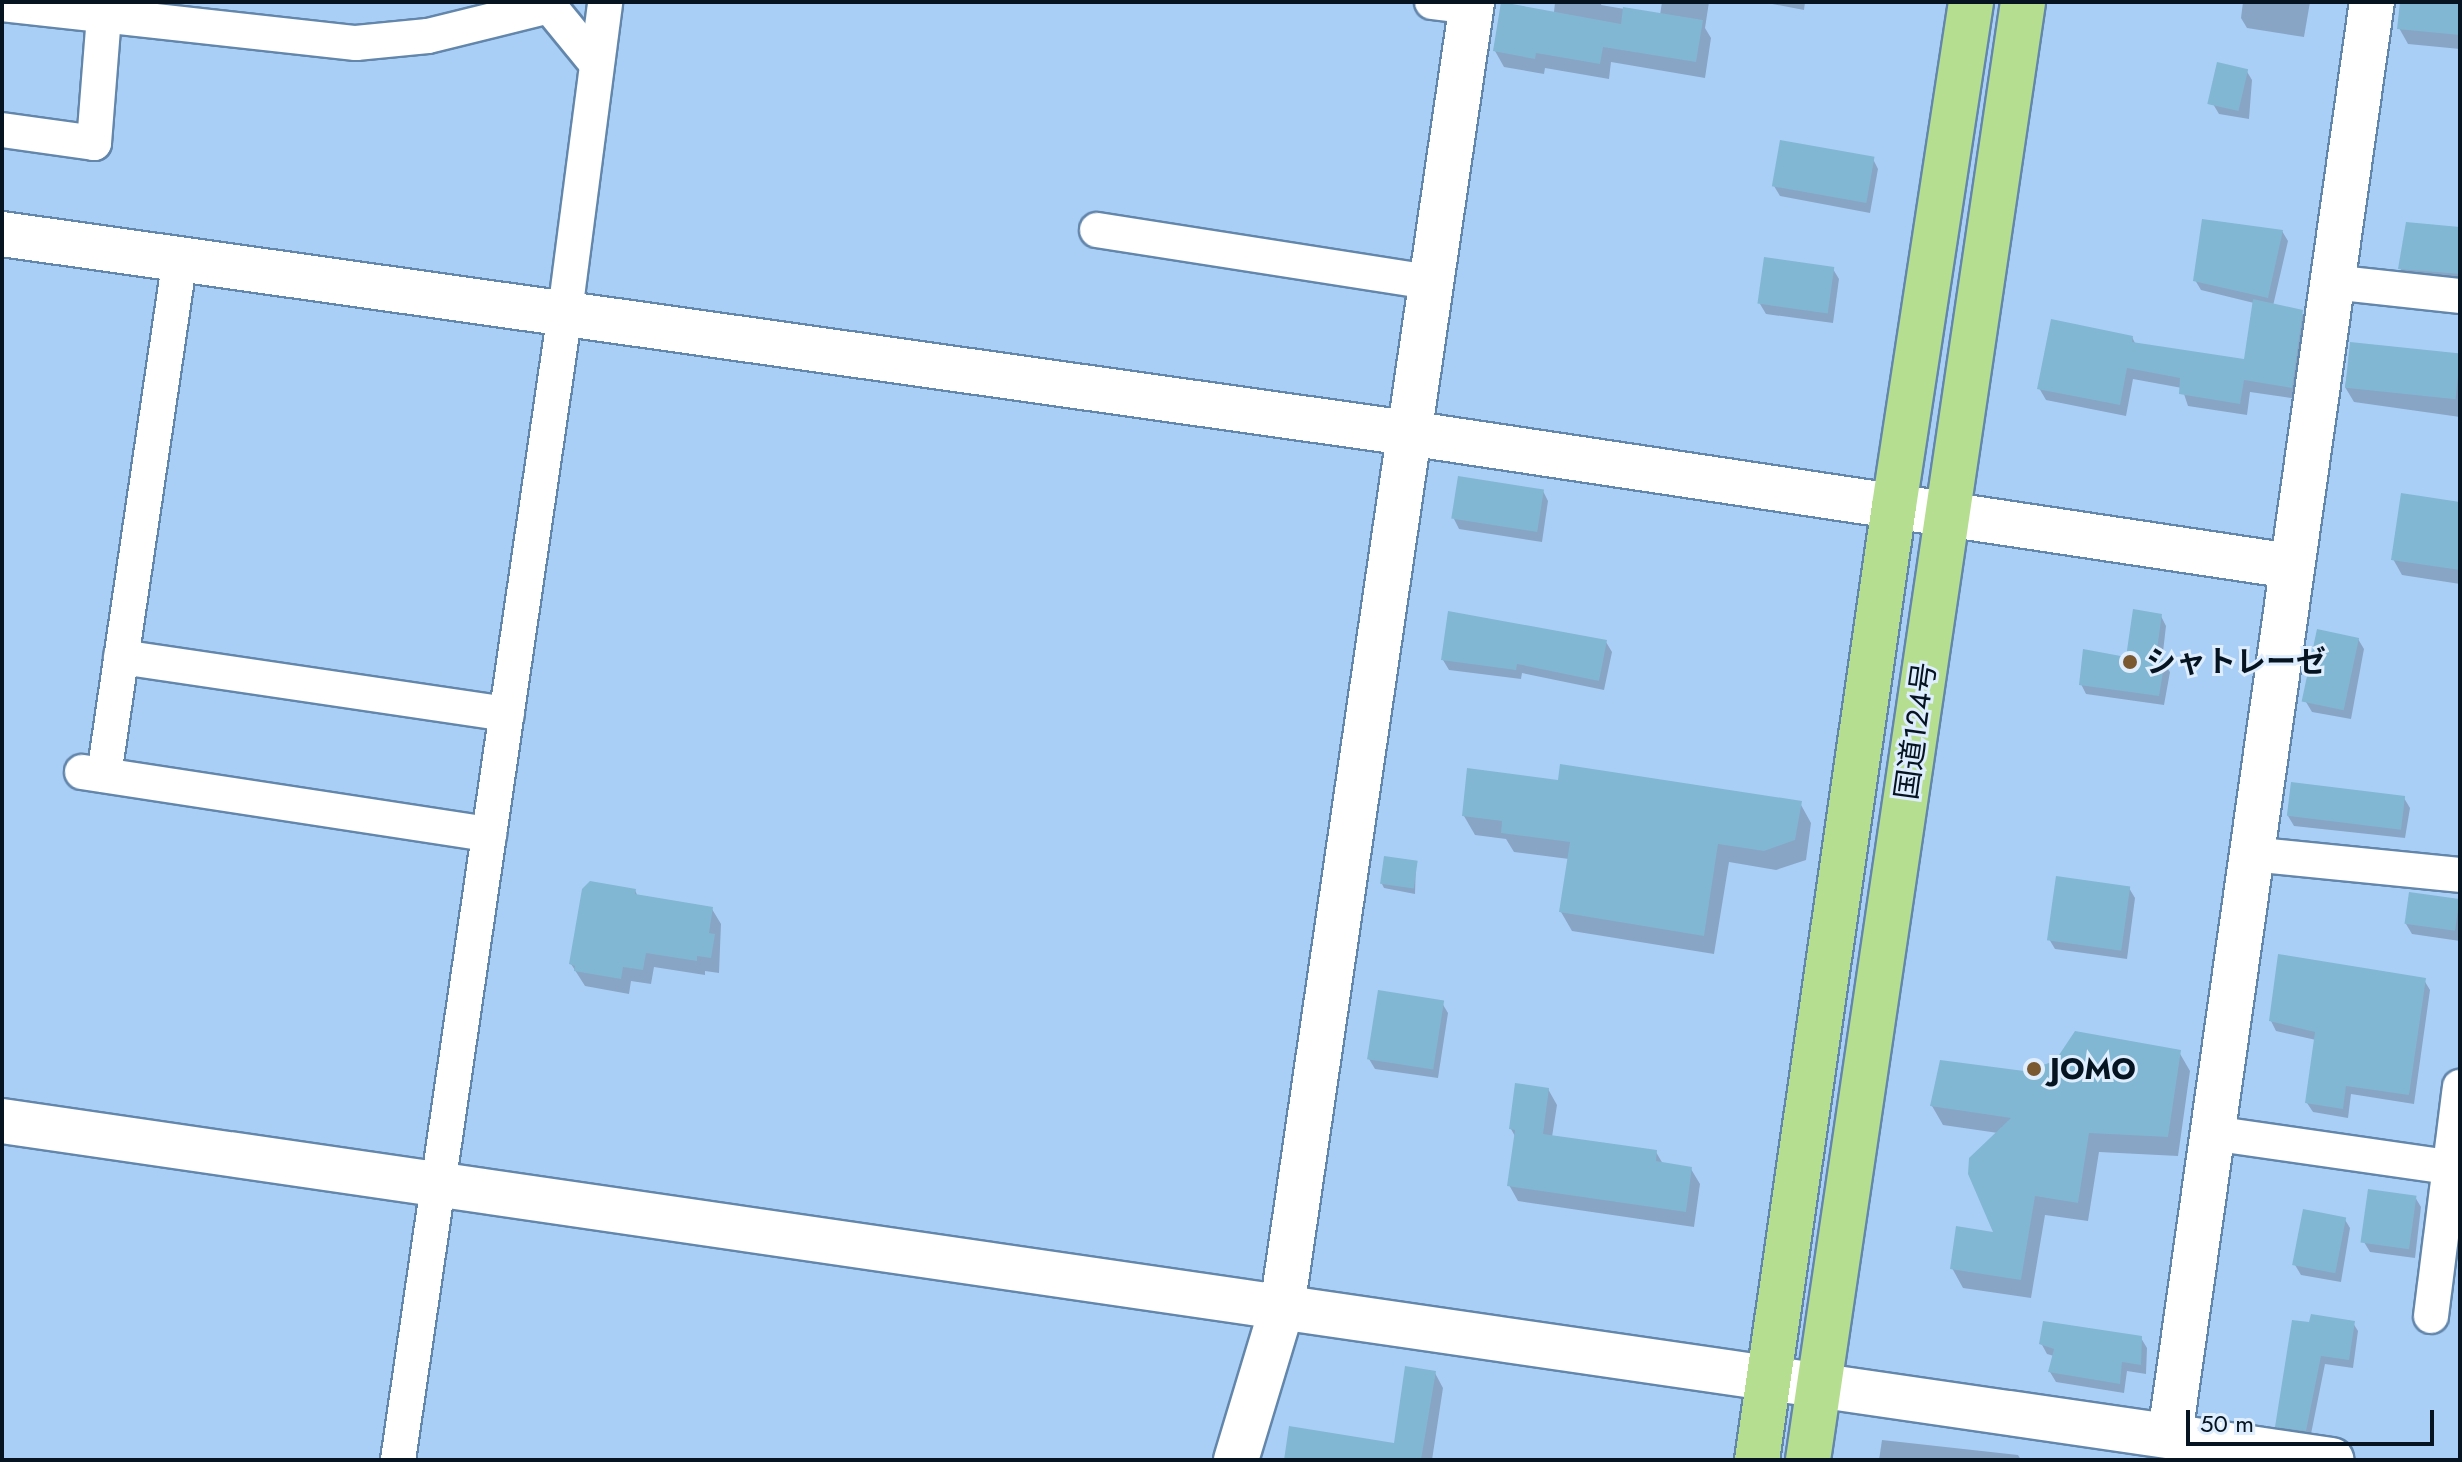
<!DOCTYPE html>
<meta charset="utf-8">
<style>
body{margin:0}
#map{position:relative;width:2462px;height:1462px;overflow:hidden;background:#aacff7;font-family:Jost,"Noto Sans JP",sans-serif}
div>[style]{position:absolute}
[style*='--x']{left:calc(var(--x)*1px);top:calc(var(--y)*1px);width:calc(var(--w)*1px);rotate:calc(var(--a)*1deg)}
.shadow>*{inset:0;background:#0003}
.building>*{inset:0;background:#81b7d2;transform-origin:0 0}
.roads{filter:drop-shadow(2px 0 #6386ab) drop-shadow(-2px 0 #6386ab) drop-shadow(0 2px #6386ab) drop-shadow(0 -2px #6386ab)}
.street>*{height:34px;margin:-17px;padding:0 17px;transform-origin:17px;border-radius:17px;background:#fff}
.secondary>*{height:44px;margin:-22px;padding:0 22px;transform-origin:22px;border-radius:22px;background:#fff}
.highway>*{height:44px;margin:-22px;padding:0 22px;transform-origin:22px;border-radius:22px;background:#b6de90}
.dots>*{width:22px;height:22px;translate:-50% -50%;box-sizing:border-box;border:4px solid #dfeefe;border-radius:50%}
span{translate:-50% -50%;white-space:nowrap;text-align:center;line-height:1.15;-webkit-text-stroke:6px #dfeefe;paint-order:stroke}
.poi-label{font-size:30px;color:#061320;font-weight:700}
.left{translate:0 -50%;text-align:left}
.street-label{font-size:30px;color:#061320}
.frame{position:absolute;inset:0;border:4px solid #061320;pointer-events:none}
.scale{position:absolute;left:2186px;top:1410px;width:248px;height:36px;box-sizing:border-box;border:4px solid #061320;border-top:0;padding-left:10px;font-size:24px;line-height:28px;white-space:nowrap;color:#061320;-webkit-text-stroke:6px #dfeefe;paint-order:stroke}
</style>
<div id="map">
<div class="shadow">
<div style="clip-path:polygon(1555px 2px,1602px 2px,1601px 5px,1660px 15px,1662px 2px,1709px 2px,1705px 28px,1711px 38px,1705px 78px,1611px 62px,1609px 79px,1545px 68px,1544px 74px,1504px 67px,1495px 51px,1554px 12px)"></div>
<div style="clip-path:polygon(1762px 2px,1805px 2px,1804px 10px)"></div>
<div style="clip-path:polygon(2243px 2px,2310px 2px,2304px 37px,2247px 28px,2241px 18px)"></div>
<div style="clip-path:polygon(2402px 2px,2460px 2px,2460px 49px,2408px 44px,2399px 28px)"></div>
<div style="clip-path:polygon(2246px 70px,2252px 80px,2249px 119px,2219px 114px,2213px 104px)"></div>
<div style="clip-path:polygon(1873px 159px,1878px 169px,1870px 213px,1780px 196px,1774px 186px)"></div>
<div style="clip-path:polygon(2460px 229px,2460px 283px,2406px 278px,2400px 268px)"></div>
<div style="clip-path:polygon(2282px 231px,2288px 241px,2273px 306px,2301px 312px,2308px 324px,2298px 399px,2250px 392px,2247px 415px,2188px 406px,2182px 388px,2133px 379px,2126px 416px,2046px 400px,2039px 388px,2132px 337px,2136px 345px,2246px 361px,2254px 303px,2201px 290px,2195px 280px)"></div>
<div style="clip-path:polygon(1833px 269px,1839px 279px,1833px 323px,1766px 314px,1760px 304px)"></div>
<div style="clip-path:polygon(2352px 344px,2460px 356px,2460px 417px,2354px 402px,2345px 387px)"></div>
<div style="clip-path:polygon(1543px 491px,1548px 501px,1542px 542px,1459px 529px,1454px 519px)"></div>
<div style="clip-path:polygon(2460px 504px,2460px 584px,2402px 575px,2393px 559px)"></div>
<div style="clip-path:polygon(2161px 616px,2166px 626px,2162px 661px,2170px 672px,2164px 705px,2086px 694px,2081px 684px,2127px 659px)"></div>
<div style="clip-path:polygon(2358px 639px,2364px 649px,2351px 719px,2312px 712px,2306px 702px)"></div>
<div style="clip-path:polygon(1606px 642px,1612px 652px,1604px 690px,1522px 673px,1521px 679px,1449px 670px,1443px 660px)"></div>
<div style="clip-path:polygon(2404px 798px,2410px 808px,2405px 838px,2294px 826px,2288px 816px)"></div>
<div style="clip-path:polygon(1800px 803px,1811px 823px,1806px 860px,1776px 870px,1729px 862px,1714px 954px,1572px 931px,1561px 912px,1569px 859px,1514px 852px,1506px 839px,1475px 835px,1464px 816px)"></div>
<div style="clip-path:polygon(1416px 863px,1415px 894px,1384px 888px,1382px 884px)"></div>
<div style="clip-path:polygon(2129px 888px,2135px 898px,2127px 959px,2055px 949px,2049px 939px)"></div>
<div style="clip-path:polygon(635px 890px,638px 897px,712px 909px,721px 924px,719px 973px,705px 971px,705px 975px,654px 967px,651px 984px,631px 981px,629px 994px,585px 986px,571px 964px)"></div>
<div style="clip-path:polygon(2460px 901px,2460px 941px,2412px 934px,2406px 924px)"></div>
<div style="clip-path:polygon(2424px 980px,2430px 990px,2414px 1104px,2351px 1094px,2348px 1118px,2313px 1112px,2307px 1103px,2316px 1040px,2276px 1031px,2271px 1021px)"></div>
<div style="clip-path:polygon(1442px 1003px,1448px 1013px,1438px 1078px,1375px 1069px,1369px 1059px)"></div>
<div style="clip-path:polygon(2179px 1052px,2190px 1071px,2178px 1156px,2099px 1152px,2088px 1221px,2045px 1215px,2031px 1298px,1963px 1288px,1952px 1268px,1996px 1235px,1998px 1133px,1943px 1125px,1932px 1106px,2024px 1073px)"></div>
<div style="clip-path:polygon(1548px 1089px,1557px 1105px,1552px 1137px,1656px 1152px,1663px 1164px,1691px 1169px,1700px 1184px,1694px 1227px,1518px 1201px,1509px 1185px,1516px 1138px,1511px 1129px)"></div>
<div style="clip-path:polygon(2415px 1197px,2421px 1207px,2415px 1258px,2370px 1252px,2364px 1242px)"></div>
<div style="clip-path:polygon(2344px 1218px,2350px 1228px,2341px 1282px,2301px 1275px,2295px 1265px)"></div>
<div style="clip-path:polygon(2294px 1322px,2353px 1323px,2358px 1331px,2353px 1368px,2325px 1364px,2310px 1439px,2282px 1434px,2277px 1426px)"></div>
<div style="clip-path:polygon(2141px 1338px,2147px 1348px,2146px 1374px,2127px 1371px,2124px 1393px,2056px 1382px,2050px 1372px,2054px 1356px,2047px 1354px,2041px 1343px)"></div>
<div style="clip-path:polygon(1435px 1373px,1443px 1388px,1432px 1460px,1286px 1460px,1396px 1445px)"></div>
<div style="clip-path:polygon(1882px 1440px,2018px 1455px,2021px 1460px,1879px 1460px)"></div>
</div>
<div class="building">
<div style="clip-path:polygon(1501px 2px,1621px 24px,1623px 7px,1703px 20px,1696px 62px,1603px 47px,1600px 64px,1536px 53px,1535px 59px,1493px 51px)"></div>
<div style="clip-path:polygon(2400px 2px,2460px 2px,2460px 35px,2397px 29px)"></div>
<div style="left:2217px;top:62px;width:32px;height:43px;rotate:13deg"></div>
<div style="left:1780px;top:140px;width:96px;height:47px;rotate:10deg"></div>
<div style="clip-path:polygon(2202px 219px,2283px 230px,2268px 298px,2193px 281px)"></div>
<div style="clip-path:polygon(2406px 222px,2460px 227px,2460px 274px,2398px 269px)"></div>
<div style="left:1764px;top:257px;width:71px;height:47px;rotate:8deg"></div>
<div style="clip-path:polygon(2253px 299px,2303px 310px,2292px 388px,2244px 380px,2240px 404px,2179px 394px,2180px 378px,2127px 368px,2120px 405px,2037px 389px,2051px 319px,2133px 336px,2132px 342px,2244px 359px)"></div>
<div style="left:2350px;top:342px;width:111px;height:46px;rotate:6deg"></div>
<div style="left:1458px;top:476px;width:87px;height:43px;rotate:9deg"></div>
<div style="clip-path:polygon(2401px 493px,2460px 502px,2460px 570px,2391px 560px)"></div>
<div style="clip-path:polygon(2133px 609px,2162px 614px,2156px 657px,2165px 660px,2159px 696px,2079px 685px,2083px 649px,2126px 657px)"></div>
<div style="clip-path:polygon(1448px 611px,1607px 640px,1599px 681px,1517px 664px,1516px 670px,1441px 660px)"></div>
<div style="left:2317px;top:629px;width:43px;height:74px;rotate:12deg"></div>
<div style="clip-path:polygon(1560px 764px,1802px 801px,1795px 840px,1764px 851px,1718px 844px,1704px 936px,1559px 912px,1570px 842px,1501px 833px,1502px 821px,1462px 816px,1467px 768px,1558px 780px)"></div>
<div style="left:2291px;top:782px;width:115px;height:34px;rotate:7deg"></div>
<div style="left:1384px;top:856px;width:34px;height:28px;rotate:8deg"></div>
<div style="left:2056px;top:876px;width:75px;height:65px;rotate:8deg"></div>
<div style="clip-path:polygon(590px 881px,636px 889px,635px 894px,713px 907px,709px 933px,715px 934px,711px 958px,697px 956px,697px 961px,646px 953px,643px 970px,623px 967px,621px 979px,574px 971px,575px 966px,569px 964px,582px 889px)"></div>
<div style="left:2409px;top:892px;width:51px;height:32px;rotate:8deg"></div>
<div style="clip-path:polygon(2278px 954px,2426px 978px,2409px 1095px,2346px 1086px,2343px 1109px,2305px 1103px,2315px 1032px,2269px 1021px)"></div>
<div style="left:1378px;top:990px;width:67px;height:70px;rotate:9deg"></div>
<div style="clip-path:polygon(2075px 1031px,2181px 1050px,2168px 1137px,2089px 1133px,2078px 1203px,2035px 1196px,2021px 1280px,1950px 1269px,1956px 1226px,1993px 1232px,1968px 1174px,1969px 1158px,2011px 1118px,1930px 1106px,1940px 1060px,2024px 1071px,2055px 1061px)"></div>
<div style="clip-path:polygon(1515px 1083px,1549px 1088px,1543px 1134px,1657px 1150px,1656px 1161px,1692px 1167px,1686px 1212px,1507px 1186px,1515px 1130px,1509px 1129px)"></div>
<div style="left:2368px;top:1189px;width:49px;height:54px;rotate:8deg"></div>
<div style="left:2303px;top:1209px;width:44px;height:57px;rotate:11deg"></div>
<div style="clip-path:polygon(2311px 1314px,2355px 1321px,2349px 1360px,2321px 1356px,2306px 1431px,2275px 1427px,2292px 1320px,2309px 1322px)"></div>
<div style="clip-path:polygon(2043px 1321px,2142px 1336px,2141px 1365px,2122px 1362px,2120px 1384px,2048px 1372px,2054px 1349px,2039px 1344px)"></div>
<div style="clip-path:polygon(1405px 1366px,1436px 1371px,1421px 1460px,1284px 1460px,1289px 1426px,1394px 1443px)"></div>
</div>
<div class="roads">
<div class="street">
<div style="--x:546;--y:2;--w:79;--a:50.7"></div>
<div style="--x:1432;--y:2;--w:39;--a:7"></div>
<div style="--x:2;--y:4;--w:356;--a:6.3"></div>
<div style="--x:356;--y:43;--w:72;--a:-5.6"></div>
<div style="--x:428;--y:36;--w:125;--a:-13.9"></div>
<div style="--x:2;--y:130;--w:93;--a:8"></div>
<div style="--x:94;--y:143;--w:128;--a:-85.5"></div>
<div style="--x:1097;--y:230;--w:337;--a:8.9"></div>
<div style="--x:2331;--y:282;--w:130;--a:6.2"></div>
<div style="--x:121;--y:657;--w:390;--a:8.4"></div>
<div style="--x:82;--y:772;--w:412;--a:8.7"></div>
<div style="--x:104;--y:775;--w:523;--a:-81.64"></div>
<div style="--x:2251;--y:854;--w:210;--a:5.7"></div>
<div style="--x:2212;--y:1133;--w:239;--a:8.2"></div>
<div style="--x:2431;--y:1316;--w:231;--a:-82.8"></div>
<div style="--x:398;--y:1460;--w:1160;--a:-81.72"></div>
<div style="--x:565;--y:312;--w:313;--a:-82.6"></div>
</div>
<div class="secondary">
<div style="--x:2;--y:234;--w:1420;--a:8.06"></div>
<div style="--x:1408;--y:433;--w:893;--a:8.57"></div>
<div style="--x:2;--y:1121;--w:2354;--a:8.28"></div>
<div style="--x:2170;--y:1435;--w:1447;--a:-81.98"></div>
<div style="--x:1236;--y:1460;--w:159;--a:-73.2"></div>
<div style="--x:1282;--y:1308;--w:1320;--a:-81.72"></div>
</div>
<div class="highway">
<div style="--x:1757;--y:1460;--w:964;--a:-81.83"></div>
<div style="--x:1894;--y:506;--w:510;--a:-81.31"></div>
<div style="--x:1808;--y:1460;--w:1474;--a:-81.61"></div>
</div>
</div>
<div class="dots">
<div style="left:2130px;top:662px;background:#7a5930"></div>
<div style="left:2034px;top:1069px;background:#7a5930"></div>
</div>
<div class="poi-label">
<span class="left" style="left:2146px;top:662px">シャトレーゼ</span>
<span class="left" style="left:2050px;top:1069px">JOMO</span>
</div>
<div class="street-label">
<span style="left:1916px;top:731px;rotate:-82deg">国道124号</span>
</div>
<div class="frame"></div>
<div class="scale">50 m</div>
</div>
